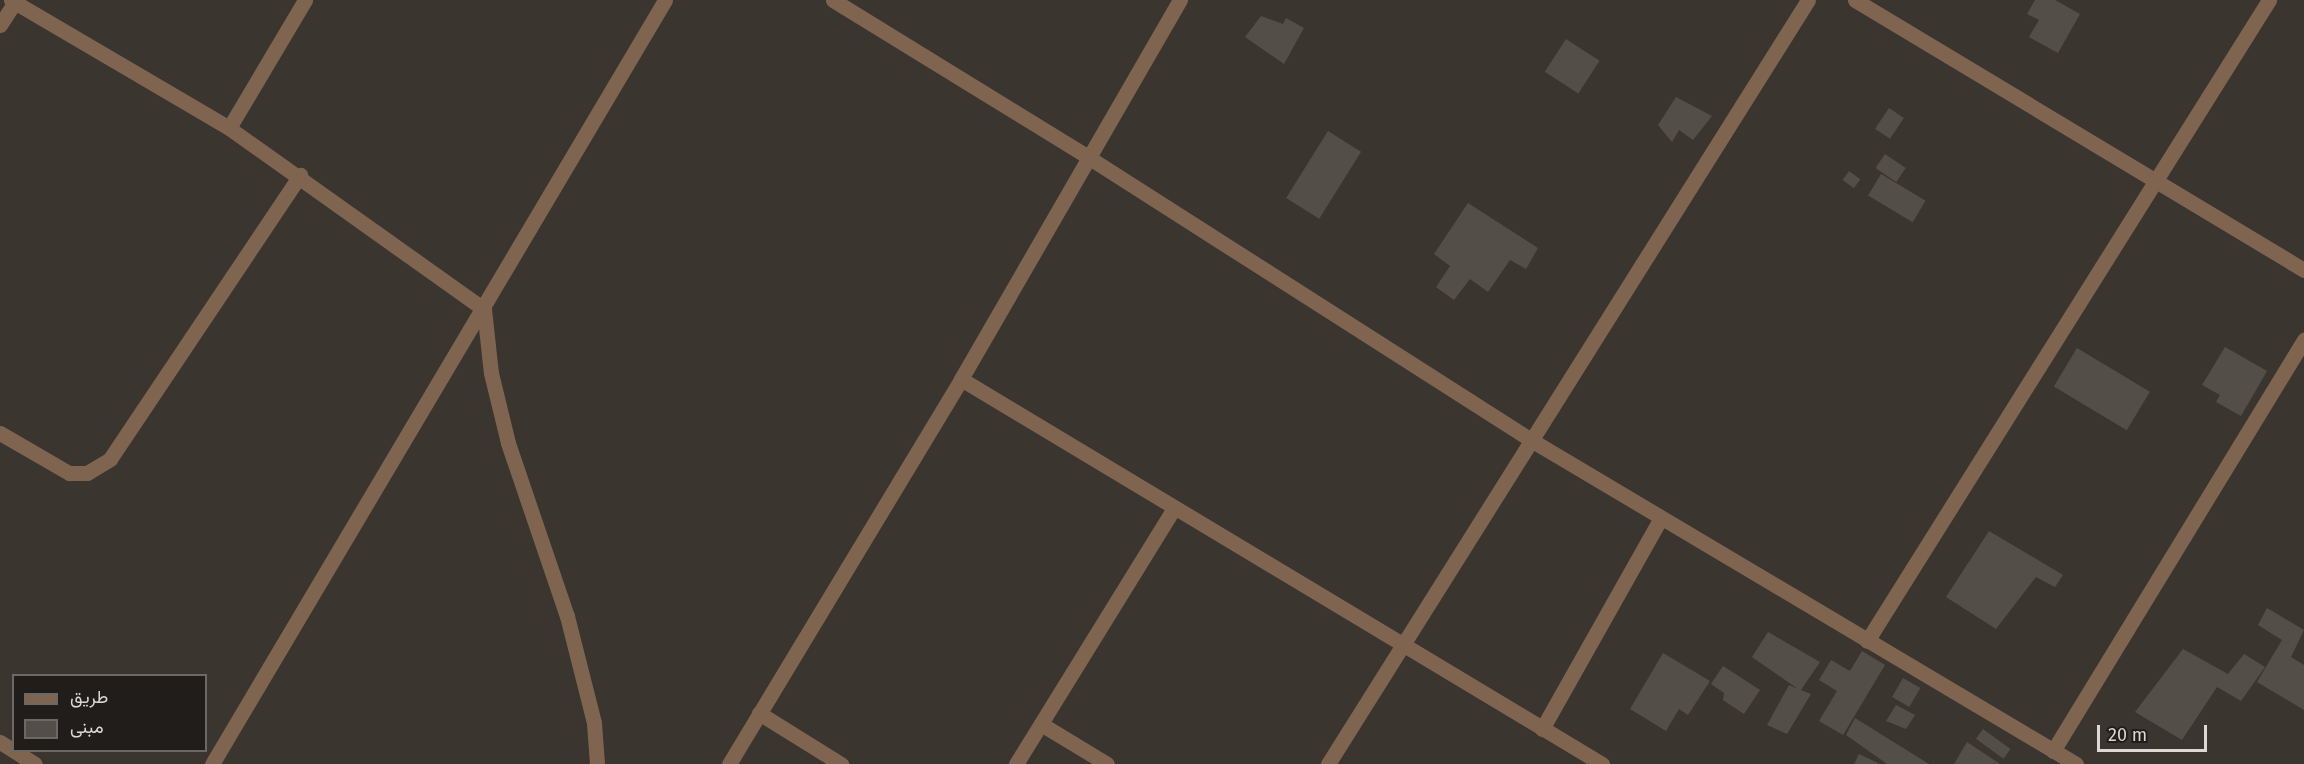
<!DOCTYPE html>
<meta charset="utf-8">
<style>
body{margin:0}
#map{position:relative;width:2304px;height:764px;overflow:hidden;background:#3b3530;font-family:"Fira Sans",Vazirmatn,sans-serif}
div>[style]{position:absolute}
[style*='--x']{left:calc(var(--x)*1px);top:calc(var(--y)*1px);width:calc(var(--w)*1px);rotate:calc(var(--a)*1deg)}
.building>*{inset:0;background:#544e48;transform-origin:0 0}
.minor>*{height:15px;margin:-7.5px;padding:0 7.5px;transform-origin:7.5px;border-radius:7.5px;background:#7f6550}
span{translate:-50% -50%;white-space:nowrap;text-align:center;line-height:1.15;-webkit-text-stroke:4.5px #201d1b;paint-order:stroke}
.legend{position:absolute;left:12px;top:674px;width:195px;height:78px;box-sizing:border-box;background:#201d1b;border:2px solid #6b6865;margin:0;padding:8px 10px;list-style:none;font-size:18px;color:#dcd8d5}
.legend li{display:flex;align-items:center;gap:12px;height:30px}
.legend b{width:30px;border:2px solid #6b6865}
.scale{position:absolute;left:2097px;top:725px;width:110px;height:27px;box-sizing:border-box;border:3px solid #dcd8d5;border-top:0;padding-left:8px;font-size:18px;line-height:21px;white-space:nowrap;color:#dcd8d5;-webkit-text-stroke:4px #201d1b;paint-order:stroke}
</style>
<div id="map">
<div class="building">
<div style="clip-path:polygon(2035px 0,2055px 0,2080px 14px,2058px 53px,2029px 37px,2039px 20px,2027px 14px)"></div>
<div style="clip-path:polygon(1261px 16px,1283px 24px,1286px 18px,1304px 28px,1284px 64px,1245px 37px)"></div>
<div style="left:1566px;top:39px;width:40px;height:39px;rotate:33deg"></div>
<div style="clip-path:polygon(1676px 97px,1712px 116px,1693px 140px,1679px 130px,1672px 142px,1658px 125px)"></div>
<div style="left:1889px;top:108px;width:18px;height:25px;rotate:34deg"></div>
<div style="left:1328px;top:131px;width:39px;height:79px;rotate:32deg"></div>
<div style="left:1885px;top:154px;width:25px;height:17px;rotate:34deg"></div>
<div style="left:1849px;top:171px;width:14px;height:11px;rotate:36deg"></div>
<div style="left:1881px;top:174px;width:52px;height:25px;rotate:31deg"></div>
<div style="clip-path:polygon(1468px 203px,1538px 248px,1526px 269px,1510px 260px,1488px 292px,1470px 279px,1454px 300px,1436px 287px,1450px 266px,1434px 254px)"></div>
<div style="clip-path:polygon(2225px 347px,2267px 371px,2241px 416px,2216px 402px,2220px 395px,2202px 385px)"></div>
<div style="left:2077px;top:348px;width:85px;height:45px;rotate:31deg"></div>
<div style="clip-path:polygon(1989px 531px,2063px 575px,2055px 587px,2036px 577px,1996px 629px,1946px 597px)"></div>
<div style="clip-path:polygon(2267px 608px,2304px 630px,2291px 657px,2304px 665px,2304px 710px,2257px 682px,2282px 640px,2258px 625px)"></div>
<div style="clip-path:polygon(1768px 632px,1820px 662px,1801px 690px,1811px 694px,1787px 734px,1767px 725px,1789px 685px,1798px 689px,1752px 657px)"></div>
<div style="clip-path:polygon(2183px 649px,2228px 674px,2244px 654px,2265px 667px,2241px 701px,2217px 687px,2182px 740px,2135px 712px)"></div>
<div style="clip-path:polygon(1862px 651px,1885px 665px,1843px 735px,1819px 721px,1837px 691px,1819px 680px,1831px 660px,1850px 671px)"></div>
<div style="clip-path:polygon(1663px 653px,1710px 681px,1688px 715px,1679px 709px,1666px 731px,1630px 709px)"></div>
<div style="clip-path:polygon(1723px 666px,1760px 690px,1744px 714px,1723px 700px,1724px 693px,1711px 684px)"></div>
<div style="left:1903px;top:678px;width:20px;height:22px;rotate:30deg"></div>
<div style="clip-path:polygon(1896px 705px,1915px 715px,1906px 729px,1886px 721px)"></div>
<div style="clip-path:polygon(1855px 718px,1929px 764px,1887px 764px,1846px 735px)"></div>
<div style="left:1983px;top:729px;width:34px;height:12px;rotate:36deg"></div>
<div style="clip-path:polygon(1967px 742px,2000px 764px,1954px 764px)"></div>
<div style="clip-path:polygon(1859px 754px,1880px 764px,1854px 764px)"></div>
</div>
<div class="minor">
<div style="--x:11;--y:0;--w:253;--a:30.4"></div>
<div style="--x:229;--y:128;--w:313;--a:35.4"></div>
<div style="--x:484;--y:309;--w:64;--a:83.8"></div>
<div style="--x:491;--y:373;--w:72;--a:76.3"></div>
<div style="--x:508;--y:443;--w:183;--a:71.2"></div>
<div style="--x:567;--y:616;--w:110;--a:75.8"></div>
<div style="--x:594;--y:723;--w:41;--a:85.8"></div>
<div style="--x:833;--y:0;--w:299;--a:31.6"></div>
<div style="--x:1088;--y:157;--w:526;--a:32.57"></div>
<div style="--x:1531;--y:440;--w:634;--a:30.73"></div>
<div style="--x:1855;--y:0;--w:524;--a:31.02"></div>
<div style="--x:0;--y:25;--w:30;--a:-57"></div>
<div style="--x:229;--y:128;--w:149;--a:-59.3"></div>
<div style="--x:961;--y:379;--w:748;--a:30.99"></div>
<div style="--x:0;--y:433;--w:80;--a:30.1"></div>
<div style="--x:69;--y:473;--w:18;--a:0"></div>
<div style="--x:87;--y:473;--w:27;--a:-31"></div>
<div style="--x:110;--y:459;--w:342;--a:-56.2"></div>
<div style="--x:1867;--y:641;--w:757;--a:-57.91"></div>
<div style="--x:759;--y:713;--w:97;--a:31.9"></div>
<div style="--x:1041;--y:724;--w:77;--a:31.2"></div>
<div style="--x:1542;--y:729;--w:242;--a:-60.6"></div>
<div style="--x:0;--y:742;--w:41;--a:32.2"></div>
<div style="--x:2053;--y:751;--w:482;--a:-58.6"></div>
<div style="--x:212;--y:764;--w:888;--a:-59.33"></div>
<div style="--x:729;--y:764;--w:449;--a:-58.9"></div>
<div style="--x:961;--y:379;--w:438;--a:-60"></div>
<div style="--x:1016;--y:764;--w:301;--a:-58.3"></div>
<div style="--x:1328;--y:764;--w:902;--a:-57.86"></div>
</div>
<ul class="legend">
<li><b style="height:8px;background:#7f6550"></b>طريق</li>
<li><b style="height:16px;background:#544e48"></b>مبنى</li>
</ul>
<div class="scale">20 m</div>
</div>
